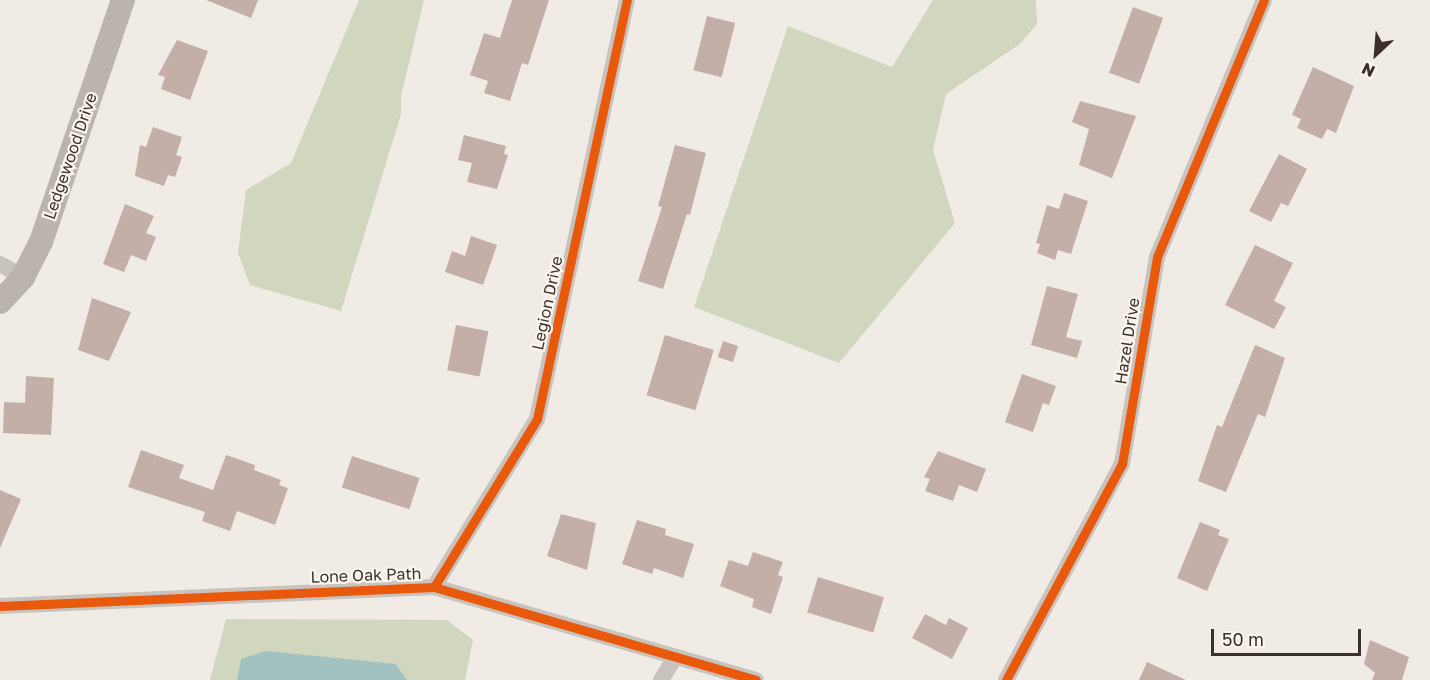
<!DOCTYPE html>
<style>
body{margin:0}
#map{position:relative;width:1430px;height:680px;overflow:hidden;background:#f0ebe5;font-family:"Golos Text",sans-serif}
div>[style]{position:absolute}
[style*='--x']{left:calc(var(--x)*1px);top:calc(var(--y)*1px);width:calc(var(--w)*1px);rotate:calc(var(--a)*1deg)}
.green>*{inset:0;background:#d1d6bf}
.water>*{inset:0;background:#a1c2c1}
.building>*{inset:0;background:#c3afa7;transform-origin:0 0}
.street>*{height:16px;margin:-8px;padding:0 8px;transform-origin:8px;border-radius:8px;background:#c9c3be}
.secondary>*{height:24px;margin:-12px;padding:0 12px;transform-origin:12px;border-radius:12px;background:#bab3ae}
.cycleway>*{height:9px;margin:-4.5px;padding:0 4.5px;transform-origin:4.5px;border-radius:4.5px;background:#e8590c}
span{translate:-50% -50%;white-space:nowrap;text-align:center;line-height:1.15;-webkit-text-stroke:4.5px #fbf5ee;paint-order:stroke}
.street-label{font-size:16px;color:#3b302b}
.north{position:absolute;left:1346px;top:24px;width:60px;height:60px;-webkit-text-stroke:4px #fbf5ee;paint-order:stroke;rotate:206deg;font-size:16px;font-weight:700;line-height:24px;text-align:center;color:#3b302b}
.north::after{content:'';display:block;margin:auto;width:21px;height:27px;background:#3b302b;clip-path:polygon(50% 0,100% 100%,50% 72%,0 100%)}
.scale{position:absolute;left:1211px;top:629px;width:150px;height:27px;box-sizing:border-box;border:3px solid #3b302b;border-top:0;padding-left:8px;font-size:18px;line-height:21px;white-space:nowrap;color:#3b302b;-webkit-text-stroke:4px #fbf5ee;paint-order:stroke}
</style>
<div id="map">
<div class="green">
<div style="clip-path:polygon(359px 0,424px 0,401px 96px,401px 114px,341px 311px,250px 285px,238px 253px,246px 190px,291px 163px)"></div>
<div style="clip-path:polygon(933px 0,1036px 0,1037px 24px,1020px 44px,946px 94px,933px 150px,955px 223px,839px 363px,694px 307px,788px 26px,892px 67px)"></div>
<div style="clip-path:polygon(226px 619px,447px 620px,473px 640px,465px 680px,407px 680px,396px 664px,242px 659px,237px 680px,210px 680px)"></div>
</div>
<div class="water">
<div style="clip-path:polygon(266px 651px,396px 664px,407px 680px,237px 680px,241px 659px)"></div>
</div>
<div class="building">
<div style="clip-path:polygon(206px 0,258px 0,251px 18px)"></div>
<div style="clip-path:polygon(512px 0,549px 0,528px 65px,522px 63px,510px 101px,484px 93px,488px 81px,470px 75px,484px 33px,500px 38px)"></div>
<div style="left:1133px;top:7px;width:32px;height:70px;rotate:20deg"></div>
<div style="left:707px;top:16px;width:29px;height:56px;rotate:14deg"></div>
<div style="clip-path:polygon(177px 40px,208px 51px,190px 100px,161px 89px,165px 77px,158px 75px)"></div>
<div style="clip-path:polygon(1313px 67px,1354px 86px,1336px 133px,1327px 129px,1322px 139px,1297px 128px,1301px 119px,1292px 115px)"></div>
<div style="clip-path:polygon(1080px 101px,1136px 116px,1112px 178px,1079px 165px,1089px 129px,1072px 122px)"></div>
<div style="clip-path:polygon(153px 127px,182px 137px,176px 155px,182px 157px,175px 177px,168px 175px,164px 186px,135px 176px,140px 145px,146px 147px)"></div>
<div style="clip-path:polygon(464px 135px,506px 146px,504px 154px,508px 155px,497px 189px,467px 182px,472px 163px,458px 160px)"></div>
<div style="clip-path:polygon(675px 145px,706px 153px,690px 215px,687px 214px,663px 289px,638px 281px,662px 207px,658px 206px)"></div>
<div style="clip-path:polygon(1279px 154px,1307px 169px,1288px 206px,1281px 203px,1271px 222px,1249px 211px)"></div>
<div style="clip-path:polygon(1064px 193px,1088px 201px,1071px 254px,1058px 250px,1055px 260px,1037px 253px,1040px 244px,1036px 243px,1047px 205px,1059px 209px)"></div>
<div style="clip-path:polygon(125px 204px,154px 216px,146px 233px,156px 237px,146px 261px,131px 255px,124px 272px,103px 264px)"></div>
<div style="clip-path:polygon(471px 236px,497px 245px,483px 285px,445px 272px,452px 251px,465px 256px)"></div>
<div style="clip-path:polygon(1255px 245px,1293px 263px,1274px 301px,1286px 307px,1274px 329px,1225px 305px)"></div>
<div style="clip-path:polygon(1047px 286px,1078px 294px,1066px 337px,1082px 341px,1077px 358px,1031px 345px)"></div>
<div style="clip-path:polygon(92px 298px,131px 312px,109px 361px,78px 350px)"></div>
<div style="left:456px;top:325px;width:33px;height:46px;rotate:11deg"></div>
<div style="left:665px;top:335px;width:51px;height:63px;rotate:17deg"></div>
<div style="left:723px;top:341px;width:16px;height:17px;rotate:18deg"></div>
<div style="clip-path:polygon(1255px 345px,1285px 358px,1265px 417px,1258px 414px,1226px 492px,1198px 481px,1217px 425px,1222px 427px)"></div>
<div style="clip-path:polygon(1022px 374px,1056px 386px,1049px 405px,1043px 403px,1033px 432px,1005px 422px)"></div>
<div style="clip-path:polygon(26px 376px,54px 378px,51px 435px,3px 433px,4px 402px,25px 403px)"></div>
<div style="clip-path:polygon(141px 450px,184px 465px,179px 478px,213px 490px,226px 455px,255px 465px,254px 470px,281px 480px,279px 485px,288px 488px,275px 525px,237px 511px,230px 531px,202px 521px,205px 512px,128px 487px)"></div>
<div style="clip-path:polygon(938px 451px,986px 469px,977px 492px,959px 485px,953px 501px,925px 491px,930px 479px,924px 477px)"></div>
<div style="left:352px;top:456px;width:71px;height:33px;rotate:18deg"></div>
<div style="clip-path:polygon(0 490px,21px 499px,0 548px)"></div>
<div style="clip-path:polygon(561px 514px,596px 523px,587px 570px,547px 556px)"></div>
<div style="clip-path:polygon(637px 520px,666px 529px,665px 535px,694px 544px,683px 578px,654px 568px,652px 574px,622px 564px)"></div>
<div style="clip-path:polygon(1200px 522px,1220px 530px,1218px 535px,1229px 539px,1207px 591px,1177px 578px)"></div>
<div style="clip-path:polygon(753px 552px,783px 562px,778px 575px,783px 577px,771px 614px,752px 607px,754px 599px,720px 586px,729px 560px,748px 566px)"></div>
<div style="left:818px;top:577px;width:69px;height:37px;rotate:17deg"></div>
<div style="clip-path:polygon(925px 614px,946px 625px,949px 618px,968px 628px,952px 659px,912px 638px)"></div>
<div style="clip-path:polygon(1370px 640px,1409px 657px,1402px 680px,1372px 680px,1375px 673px,1364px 664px)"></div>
<div style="clip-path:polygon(1147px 662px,1186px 680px,1139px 680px)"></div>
</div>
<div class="street">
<div style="--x:0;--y:264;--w:26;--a:29"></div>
<div style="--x:434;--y:587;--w:197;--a:-58.5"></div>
<div style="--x:537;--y:419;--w:429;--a:-77.9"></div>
<div style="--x:0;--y:606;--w:434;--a:-2.5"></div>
<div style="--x:434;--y:587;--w:335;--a:16.1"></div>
<div style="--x:661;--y:680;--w:26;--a:-58"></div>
<div style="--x:1006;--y:680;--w:245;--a:-61.8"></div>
<div style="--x:1122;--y:464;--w:210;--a:-80.4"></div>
<div style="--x:1157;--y:257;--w:278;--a:-67.4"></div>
</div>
<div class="secondary">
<div style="--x:0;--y:302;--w:34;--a:-47"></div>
<div style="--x:23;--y:277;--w:39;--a:-63"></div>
<div style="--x:41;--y:242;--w:256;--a:-71.3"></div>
</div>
<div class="cycleway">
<div style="--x:434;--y:587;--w:197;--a:-58.5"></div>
<div style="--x:537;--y:419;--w:429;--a:-77.9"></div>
<div style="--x:0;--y:606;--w:434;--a:-2.5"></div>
<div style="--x:434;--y:587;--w:335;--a:16.1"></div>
<div style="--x:1006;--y:680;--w:245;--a:-61.8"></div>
<div style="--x:1122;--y:464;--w:210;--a:-80.4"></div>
<div style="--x:1157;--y:257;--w:278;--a:-67.4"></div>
</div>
<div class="street-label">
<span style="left:70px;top:156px;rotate:-71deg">Ledgewood Drive</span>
<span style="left:547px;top:303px;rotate:-78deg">Legion Drive</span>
<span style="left:1127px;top:341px;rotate:-81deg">Hazel Drive</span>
<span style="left:366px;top:575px;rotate:-2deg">Lone Oak Path</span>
</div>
<div class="north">N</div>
<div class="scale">50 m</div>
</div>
